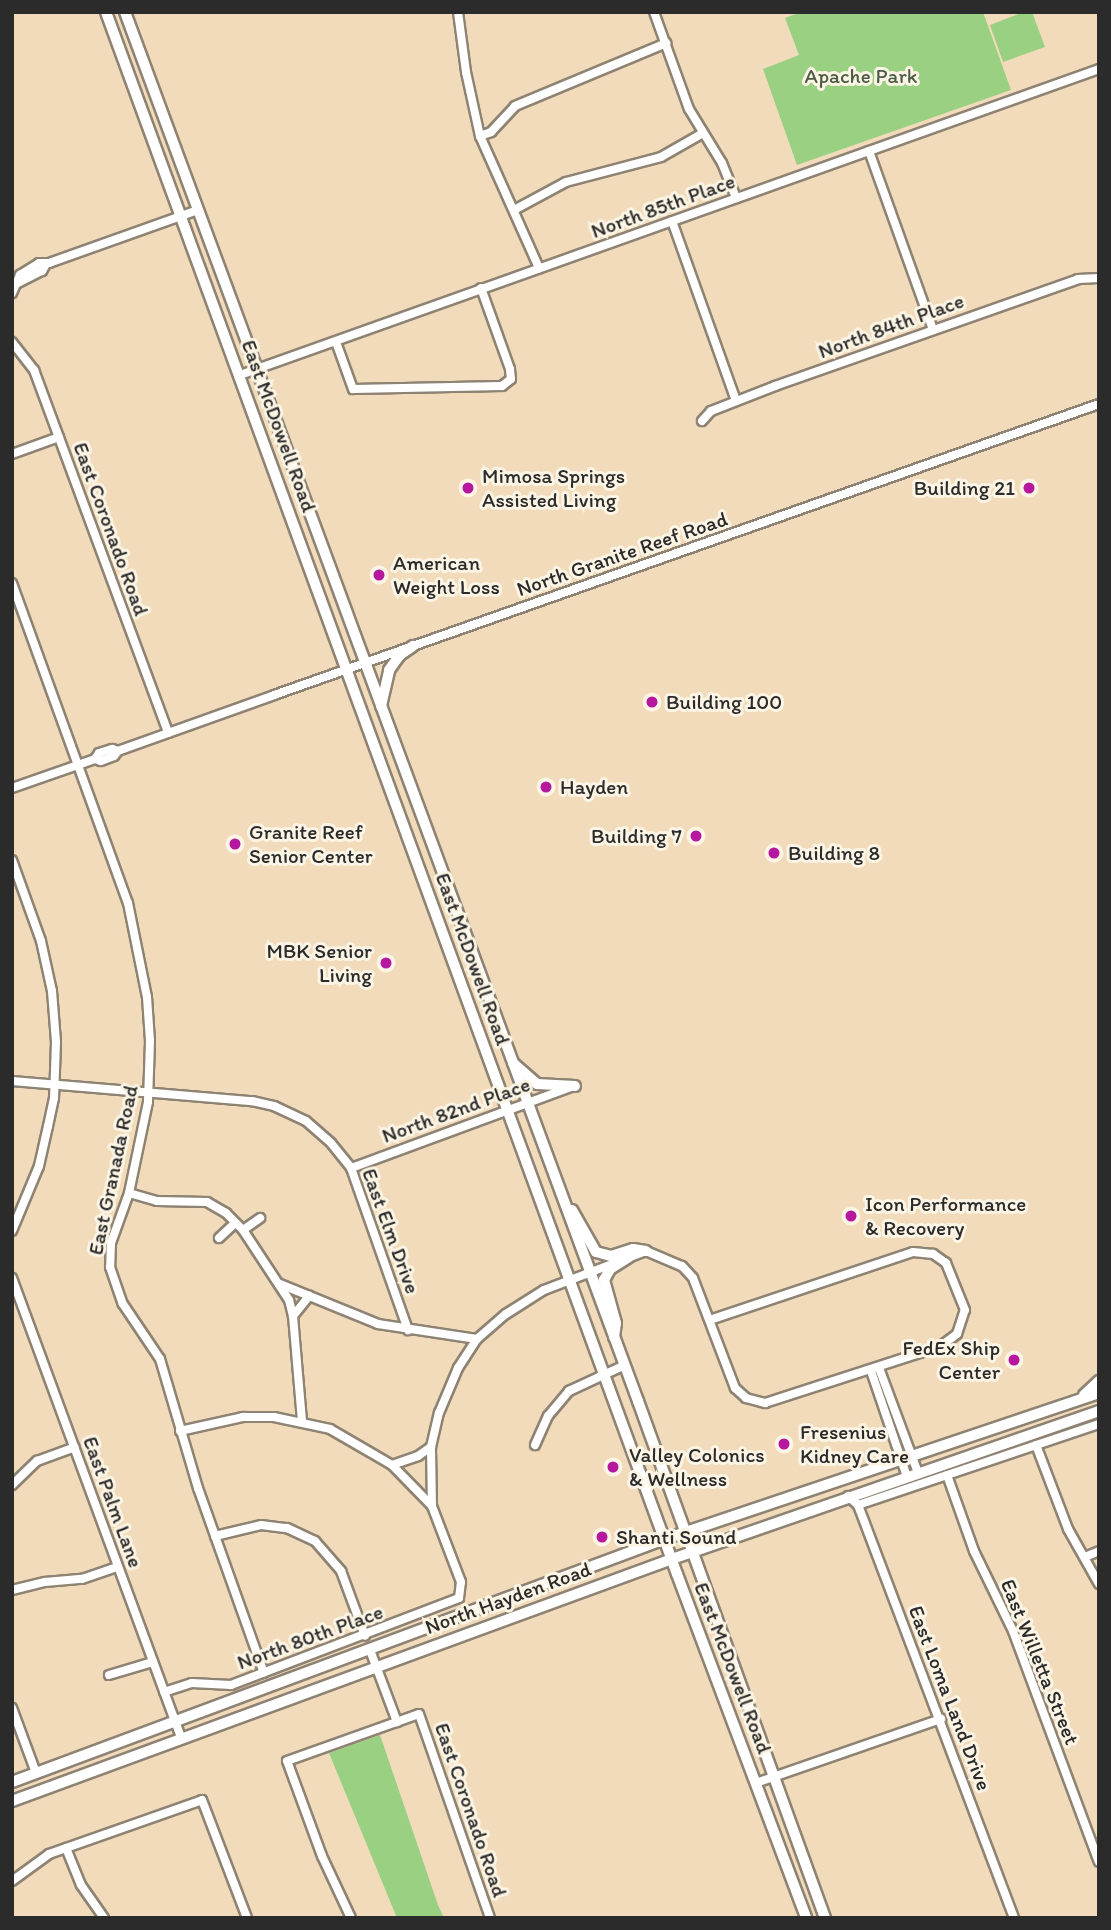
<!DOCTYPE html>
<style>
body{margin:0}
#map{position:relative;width:1111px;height:1930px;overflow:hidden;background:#f1dbbb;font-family:Itim,sans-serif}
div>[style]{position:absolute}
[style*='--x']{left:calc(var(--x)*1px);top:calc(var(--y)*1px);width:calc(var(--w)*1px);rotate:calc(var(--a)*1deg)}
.green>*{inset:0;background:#99d082}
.roads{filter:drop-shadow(2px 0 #8e8373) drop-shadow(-2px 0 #8e8373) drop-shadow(0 2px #8e8373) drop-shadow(0 -2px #8e8373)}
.minor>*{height:8px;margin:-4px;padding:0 4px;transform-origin:4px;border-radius:4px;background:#fff}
.major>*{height:10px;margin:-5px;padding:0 5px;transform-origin:5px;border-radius:5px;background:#fff}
.dots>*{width:19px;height:19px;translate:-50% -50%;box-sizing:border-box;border:4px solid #fcf5e5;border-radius:50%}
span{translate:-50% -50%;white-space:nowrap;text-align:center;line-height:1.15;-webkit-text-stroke:6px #fcf5e5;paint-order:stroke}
.park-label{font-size:21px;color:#4c5d45}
.street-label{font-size:21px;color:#2b2b2b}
.poi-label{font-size:21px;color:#2b2b2b}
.left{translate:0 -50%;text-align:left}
.right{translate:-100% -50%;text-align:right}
.frame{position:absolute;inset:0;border:14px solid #2b2b2b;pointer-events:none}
</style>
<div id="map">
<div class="green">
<div style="clip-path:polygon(801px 12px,983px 12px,1011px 90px,797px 165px,763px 69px,799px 55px,785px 18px)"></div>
<div style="clip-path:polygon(1024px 12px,1032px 12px,1045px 47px,1003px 62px,990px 25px)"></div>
<div style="clip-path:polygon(380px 1735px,438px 1905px,444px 1918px,397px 1918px,329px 1753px)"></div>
</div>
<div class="roads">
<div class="minor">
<div style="--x:458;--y:12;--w:61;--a:82.4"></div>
<div style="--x:466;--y:72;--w:66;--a:77.7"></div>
<div style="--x:480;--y:136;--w:145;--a:65.9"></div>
<div style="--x:654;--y:12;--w:103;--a:70.2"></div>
<div style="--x:689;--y:109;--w:63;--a:58.6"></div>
<div style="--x:722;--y:163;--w:38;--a:68"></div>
<div style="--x:480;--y:136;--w:12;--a:-20"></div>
<div style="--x:491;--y:132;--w:35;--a:-47"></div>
<div style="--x:515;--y:106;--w:164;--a:-22.6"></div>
<div style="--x:869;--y:151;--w:190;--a:70.3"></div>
<div style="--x:514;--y:210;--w:59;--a:-28.3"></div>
<div style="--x:566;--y:182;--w:98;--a:-14.7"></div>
<div style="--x:661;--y:157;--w:48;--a:-29.7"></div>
<div style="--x:672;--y:221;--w:191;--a:70.4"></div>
<div style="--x:18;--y:283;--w:27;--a:-27"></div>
<div style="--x:42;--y:271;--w:8;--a:-60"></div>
<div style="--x:12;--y:293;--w:20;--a:-66"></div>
<div style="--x:20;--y:275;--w:22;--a:-32"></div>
<div style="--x:39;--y:263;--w:10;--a:0"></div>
<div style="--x:49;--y:263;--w:158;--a:-19.6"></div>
<div style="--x:12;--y:342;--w:36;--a:52"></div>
<div style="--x:34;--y:370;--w:387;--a:69.7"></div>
<div style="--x:336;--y:342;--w:50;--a:70.1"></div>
<div style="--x:353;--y:389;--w:149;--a:-1.2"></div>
<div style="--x:502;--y:386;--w:11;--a:-38"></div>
<div style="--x:511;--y:379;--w:10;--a:-96"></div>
<div style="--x:510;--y:369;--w:86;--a:-109.7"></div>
<div style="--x:240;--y:375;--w:912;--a:-19.61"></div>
<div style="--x:702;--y:421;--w:13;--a:-48"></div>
<div style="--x:711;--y:411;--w:69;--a:-21.3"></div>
<div style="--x:775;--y:386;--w:321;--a:-19.4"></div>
<div style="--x:1078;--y:279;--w:21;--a:-3"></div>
<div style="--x:12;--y:454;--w:50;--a:-19.9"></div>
<div style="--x:12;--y:583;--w:340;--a:70.1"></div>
<div style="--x:128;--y:903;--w:96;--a:78.6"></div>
<div style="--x:147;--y:997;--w:44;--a:86.1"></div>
<div style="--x:150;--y:1041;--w:61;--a:91.9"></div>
<div style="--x:148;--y:1102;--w:93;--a:101.8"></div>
<div style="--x:129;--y:1193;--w:53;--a:109.8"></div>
<div style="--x:111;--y:1243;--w:24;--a:92"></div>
<div style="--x:110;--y:1267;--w:39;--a:71"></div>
<div style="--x:123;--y:1304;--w:66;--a:56.1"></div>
<div style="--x:160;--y:1359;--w:134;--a:73.6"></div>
<div style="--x:198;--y:1488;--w:196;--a:70.4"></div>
<div style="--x:95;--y:759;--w:7;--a:-56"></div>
<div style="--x:99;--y:753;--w:14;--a:-17"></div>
<div style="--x:112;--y:749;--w:6;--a:18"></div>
<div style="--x:12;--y:788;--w:88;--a:-19.3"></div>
<div style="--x:95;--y:759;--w:6;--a:18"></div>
<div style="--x:101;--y:761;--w:14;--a:-21"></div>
<div style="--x:114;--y:756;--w:6;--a:-51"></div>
<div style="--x:118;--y:751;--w:166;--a:-19.7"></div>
<div style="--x:274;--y:695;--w:875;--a:-19.43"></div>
<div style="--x:12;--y:860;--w:86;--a:70.3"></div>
<div style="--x:41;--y:941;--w:51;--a:77.6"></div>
<div style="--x:52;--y:991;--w:51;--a:85.5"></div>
<div style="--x:56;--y:1042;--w:56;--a:92"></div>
<div style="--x:54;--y:1098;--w:29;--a:102"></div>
<div style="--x:48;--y:1126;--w:41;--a:102.7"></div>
<div style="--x:39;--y:1166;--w:70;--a:112.6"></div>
<div style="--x:12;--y:1081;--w:241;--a:4.8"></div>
<div style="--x:252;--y:1101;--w:23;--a:13"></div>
<div style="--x:274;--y:1106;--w:35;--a:25"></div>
<div style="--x:306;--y:1121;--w:33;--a:41"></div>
<div style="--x:331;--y:1143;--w:32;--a:51"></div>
<div style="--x:351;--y:1168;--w:172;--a:70.6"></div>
<div style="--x:351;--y:1168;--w:234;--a:-20.2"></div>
<div style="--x:129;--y:1193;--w:29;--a:16"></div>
<div style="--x:157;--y:1201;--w:50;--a:1.1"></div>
<div style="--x:207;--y:1202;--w:22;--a:30"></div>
<div style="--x:226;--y:1213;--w:24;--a:45"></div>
<div style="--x:243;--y:1230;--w:84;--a:56.7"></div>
<div style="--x:289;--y:1300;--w:16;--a:76"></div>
<div style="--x:293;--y:1316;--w:105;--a:85.1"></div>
<div style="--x:243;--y:1230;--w:21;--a:-35"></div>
<div style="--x:219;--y:1238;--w:22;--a:-43"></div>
<div style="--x:12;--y:1278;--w:490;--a:69.8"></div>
<div style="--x:280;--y:1284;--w:106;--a:22.2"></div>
<div style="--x:378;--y:1324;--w:100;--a:8.6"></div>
<div style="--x:477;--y:1339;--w:38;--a:-41"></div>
<div style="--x:506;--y:1314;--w:45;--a:-32.3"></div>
<div style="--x:544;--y:1290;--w:109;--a:-20.9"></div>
<div style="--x:646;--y:1251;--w:39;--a:23"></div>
<div style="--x:682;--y:1266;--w:16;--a:47"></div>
<div style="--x:693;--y:1278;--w:118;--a:69.1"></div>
<div style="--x:735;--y:1388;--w:15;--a:42"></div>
<div style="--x:746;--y:1398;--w:20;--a:15"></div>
<div style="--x:765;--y:1403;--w:185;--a:-17.9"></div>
<div style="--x:941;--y:1346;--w:20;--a:-37"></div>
<div style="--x:957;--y:1334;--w:25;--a:-72"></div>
<div style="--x:965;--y:1310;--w:51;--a:-112"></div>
<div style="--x:946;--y:1263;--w:16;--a:-145"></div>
<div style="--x:933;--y:1254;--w:20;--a:-174"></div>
<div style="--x:913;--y:1252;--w:214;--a:161.5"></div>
<div style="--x:293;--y:1316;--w:26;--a:-51"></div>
<div style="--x:879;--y:1368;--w:112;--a:69.6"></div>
<div style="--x:871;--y:1371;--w:112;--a:71.2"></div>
<div style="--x:180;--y:1431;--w:65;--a:-12.5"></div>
<div style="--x:243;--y:1417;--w:31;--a:0"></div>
<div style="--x:274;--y:1417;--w:57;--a:12.1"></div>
<div style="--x:330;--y:1429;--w:72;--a:30.1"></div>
<div style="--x:392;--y:1465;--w:57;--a:45.7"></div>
<div style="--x:535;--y:1445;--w:32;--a:-66"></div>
<div style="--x:548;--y:1416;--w:33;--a:-50"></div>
<div style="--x:569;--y:1391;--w:62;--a:-24.9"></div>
<div style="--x:1036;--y:1445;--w:90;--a:69.1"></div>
<div style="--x:1068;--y:1529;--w:63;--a:60.6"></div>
<div style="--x:392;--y:1465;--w:28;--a:-19"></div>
<div style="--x:418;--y:1456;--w:16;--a:-35"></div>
<div style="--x:947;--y:1475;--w:81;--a:70.4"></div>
<div style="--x:974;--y:1551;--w:89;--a:64"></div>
<div style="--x:1013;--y:1631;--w:246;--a:69.6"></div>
<div style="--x:12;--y:1485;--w:35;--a:-44"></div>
<div style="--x:37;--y:1461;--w:40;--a:-20.2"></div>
<div style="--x:848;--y:1496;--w:13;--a:42"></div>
<div style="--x:858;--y:1505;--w:441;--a:69.3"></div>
<div style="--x:858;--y:1505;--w:254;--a:-18.6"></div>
<div style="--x:215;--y:1536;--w:47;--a:-13.4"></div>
<div style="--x:261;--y:1525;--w:26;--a:7"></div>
<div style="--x:287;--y:1528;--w:31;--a:25"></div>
<div style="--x:315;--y:1541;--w:40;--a:49"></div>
<div style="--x:341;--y:1571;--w:69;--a:69.7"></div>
<div style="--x:1085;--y:1557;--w:15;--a:-23"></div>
<div style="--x:12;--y:1590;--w:34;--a:-14"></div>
<div style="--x:45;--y:1582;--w:37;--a:-5"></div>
<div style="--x:82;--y:1579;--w:37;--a:-19"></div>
<div style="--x:370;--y:1650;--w:77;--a:69.4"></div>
<div style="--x:109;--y:1675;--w:46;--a:-16.5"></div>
<div style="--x:164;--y:1692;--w:29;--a:-18"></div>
<div style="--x:192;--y:1683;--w:39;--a:3"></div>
<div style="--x:231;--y:1685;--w:244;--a:-20.9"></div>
<div style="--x:459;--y:1598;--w:16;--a:-83"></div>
<div style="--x:461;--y:1582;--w:81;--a:-110.9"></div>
<div style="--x:432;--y:1506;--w:59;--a:-91"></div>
<div style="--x:431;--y:1447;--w:35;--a:-77"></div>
<div style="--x:439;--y:1413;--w:49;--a:-67.1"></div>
<div style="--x:458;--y:1368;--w:35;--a:-57"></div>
<div style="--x:12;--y:1708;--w:69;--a:69.7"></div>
<div style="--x:756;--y:1783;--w:196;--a:-19.1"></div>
<div style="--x:66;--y:1848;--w:40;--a:68"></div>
<div style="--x:81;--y:1885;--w:40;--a:55.1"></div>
<div style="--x:12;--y:1881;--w:46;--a:-36.1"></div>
<div style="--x:49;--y:1854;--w:162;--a:-19.4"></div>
<div style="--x:202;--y:1800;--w:126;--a:69.1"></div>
<div style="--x:351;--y:1918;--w:68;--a:-115.1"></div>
<div style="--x:322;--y:1856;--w:101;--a:-110.2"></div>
<div style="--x:287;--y:1761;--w:140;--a:-19.6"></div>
<div style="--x:419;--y:1714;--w:216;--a:70.8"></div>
</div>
<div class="major">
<div style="--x:106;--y:12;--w:1663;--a:69.92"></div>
<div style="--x:677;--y:1574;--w:367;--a:69.4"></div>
<div style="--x:125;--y:12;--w:1481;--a:69.73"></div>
<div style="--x:638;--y:1401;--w:550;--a:70.11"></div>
<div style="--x:381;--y:706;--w:37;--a:-77"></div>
<div style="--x:389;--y:670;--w:19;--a:-54"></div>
<div style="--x:400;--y:655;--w:16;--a:-35"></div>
<div style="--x:513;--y:1063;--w:32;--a:41"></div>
<div style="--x:537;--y:1084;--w:38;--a:3"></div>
<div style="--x:572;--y:1210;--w:48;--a:60.3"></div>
<div style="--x:596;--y:1252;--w:16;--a:15"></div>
<div style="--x:611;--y:1256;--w:23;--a:-18"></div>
<div style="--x:633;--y:1249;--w:13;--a:9"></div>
<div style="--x:614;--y:1337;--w:14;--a:-82"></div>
<div style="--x:616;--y:1323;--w:45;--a:-105.6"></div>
<div style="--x:604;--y:1280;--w:13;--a:-61"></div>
<div style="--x:610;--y:1269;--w:22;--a:-32"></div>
<div style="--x:1084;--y:1395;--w:21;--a:-43"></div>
<div style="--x:12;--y:1782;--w:697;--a:-20.41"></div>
<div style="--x:665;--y:1539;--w:458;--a:-18.6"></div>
<div style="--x:12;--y:1801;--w:703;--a:-20.14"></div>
<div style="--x:672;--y:1559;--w:452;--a:-19.1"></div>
</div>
</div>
<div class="dots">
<div style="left:468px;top:488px;background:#b5179e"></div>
<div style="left:1029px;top:488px;background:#b5179e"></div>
<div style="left:379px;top:575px;background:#b5179e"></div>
<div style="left:652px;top:702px;background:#b5179e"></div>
<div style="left:546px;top:787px;background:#b5179e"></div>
<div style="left:696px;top:836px;background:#b5179e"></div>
<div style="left:235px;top:844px;background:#b5179e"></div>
<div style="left:774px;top:853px;background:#b5179e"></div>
<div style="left:386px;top:963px;background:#b5179e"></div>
<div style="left:851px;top:1216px;background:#b5179e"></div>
<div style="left:1014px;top:1360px;background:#b5179e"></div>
<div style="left:784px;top:1444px;background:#b5179e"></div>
<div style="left:613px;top:1467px;background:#b5179e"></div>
<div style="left:602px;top:1537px;background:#b5179e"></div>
</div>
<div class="park-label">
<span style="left:861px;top:76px">Apache Park</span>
</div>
<div class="street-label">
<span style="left:663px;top:206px;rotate:-20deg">North 85th Place</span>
<span style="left:891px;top:326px;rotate:-20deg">North 84th Place</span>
<span style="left:279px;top:426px;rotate:70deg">East McDowell Road</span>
<span style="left:111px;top:529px;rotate:70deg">East Coronado Road</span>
<span style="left:622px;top:554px;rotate:-19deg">North Granite Reef Road</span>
<span style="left:473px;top:959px;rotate:70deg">East McDowell Road</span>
<span style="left:456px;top:1110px;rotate:-20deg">North 82nd Place</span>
<span style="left:113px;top:1170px;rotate:-78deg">East Granada Road</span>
<span style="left:391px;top:1231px;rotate:70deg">East Elm Drive</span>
<span style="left:113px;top:1502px;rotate:70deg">East Palm Lane</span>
<span style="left:508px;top:1598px;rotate:-20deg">North Hayden Road</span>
<span style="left:310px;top:1637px;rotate:-20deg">North 80th Place</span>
<span style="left:1040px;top:1662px;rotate:68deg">East Willetta Street</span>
<span style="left:733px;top:1668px;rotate:69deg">East McDowell Road</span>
<span style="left:950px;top:1698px;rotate:69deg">East Loma Land Drive</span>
<span style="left:471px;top:1810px;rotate:71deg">East Coronado Road</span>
</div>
<div class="poi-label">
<span class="left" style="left:482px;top:488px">Mimosa Springs<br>Assisted Living</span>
<span class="right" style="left:1015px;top:488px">Building 21</span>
<span class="left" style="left:393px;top:575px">American<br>Weight Loss</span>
<span class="left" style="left:666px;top:702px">Building 100</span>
<span class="left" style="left:560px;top:787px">Hayden</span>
<span class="left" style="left:249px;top:844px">Granite Reef<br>Senior Center</span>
<span class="right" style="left:682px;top:836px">Building 7</span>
<span class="left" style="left:788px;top:853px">Building 8</span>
<span class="right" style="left:372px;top:963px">MBK Senior<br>Living</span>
<span class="left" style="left:865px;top:1216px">Icon Performance<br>&amp; Recovery</span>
<span class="right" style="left:1000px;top:1360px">FedEx Ship<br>Center</span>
<span class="left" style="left:800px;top:1444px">Fresenius<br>Kidney Care</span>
<span class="left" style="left:629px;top:1467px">Valley Colonics<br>&amp; Wellness</span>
<span class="left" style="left:616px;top:1537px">Shanti Sound</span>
</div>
<div class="frame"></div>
</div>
